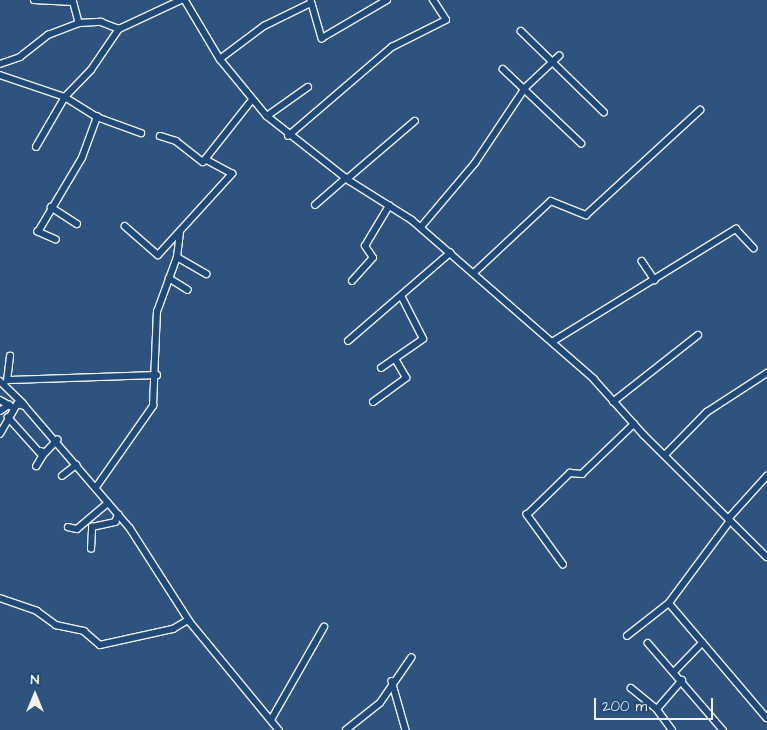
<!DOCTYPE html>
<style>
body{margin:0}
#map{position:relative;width:767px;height:730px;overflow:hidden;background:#2e537e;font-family:"Architects Daughter",sans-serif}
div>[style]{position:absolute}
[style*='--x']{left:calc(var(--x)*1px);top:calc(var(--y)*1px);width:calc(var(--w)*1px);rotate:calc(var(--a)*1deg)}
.roads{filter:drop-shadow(1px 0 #f4f1e8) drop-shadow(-1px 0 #f4f1e8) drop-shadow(0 1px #f4f1e8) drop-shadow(0 -1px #f4f1e8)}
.minor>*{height:5.5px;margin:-2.75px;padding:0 2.75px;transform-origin:2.75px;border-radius:2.75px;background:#1f4a7a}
span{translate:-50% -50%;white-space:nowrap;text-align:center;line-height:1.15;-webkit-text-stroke:4.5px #1f4a7a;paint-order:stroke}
.north{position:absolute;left:10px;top:670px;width:50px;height:50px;-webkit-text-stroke:4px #1f4a7a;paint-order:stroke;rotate:0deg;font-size:14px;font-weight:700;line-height:20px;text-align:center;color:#f4f1e8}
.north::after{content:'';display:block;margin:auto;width:18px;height:22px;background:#f4f1e8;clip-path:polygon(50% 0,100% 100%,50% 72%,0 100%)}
.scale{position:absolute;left:594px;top:698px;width:119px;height:22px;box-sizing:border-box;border:2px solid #f4f1e8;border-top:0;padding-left:6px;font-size:15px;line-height:18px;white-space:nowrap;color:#f4f1e8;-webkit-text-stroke:4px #1f4a7a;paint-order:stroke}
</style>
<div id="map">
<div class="roads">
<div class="minor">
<div style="--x:34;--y:0;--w:39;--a:3"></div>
<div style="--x:73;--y:0;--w:24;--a:75"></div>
<div style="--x:185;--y:0;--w:69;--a:59.3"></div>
<div style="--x:220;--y:59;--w:74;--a:50.5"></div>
<div style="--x:267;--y:116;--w:105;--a:38.1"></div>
<div style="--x:350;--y:181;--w:73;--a:32.2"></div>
<div style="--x:412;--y:220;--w:242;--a:41.1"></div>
<div style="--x:594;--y:379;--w:75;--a:48.2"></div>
<div style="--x:644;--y:435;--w:173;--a:44.8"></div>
<div style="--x:311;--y:0;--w:40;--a:74"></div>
<div style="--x:322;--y:38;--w:75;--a:-30.3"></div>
<div style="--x:521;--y:31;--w:116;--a:44.3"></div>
<div style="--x:220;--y:59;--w:55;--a:-36.9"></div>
<div style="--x:264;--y:26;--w:52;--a:-26.1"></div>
<div style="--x:0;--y:64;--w:21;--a:-19"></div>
<div style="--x:20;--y:57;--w:36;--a:-38"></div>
<div style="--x:48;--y:35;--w:33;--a:-21"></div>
<div style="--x:79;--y:23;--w:22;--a:-3"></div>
<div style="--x:101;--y:22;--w:19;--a:21"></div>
<div style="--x:503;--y:69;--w:108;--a:43.5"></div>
<div style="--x:0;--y:75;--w:69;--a:18.7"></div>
<div style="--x:65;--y:97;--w:38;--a:32"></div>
<div style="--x:97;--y:117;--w:47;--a:20"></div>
<div style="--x:267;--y:116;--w:50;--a:-35.3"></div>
<div style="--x:160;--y:136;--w:17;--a:17"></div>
<div style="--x:176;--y:141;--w:34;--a:38"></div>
<div style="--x:203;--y:162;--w:79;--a:-51.7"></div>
<div style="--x:288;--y:136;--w:137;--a:-40.6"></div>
<div style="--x:392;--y:47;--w:60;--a:-26.6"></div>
<div style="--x:446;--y:20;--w:24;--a:-123"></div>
<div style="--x:36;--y:147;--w:58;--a:-59.9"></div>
<div style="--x:65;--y:97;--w:37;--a:-46"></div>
<div style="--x:91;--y:70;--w:50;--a:-55.7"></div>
<div style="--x:119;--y:29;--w:68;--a:-25.1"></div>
<div style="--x:347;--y:179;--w:89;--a:-40.5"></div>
<div style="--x:315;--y:205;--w:41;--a:-41.1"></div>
<div style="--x:51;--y:207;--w:31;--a:33"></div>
<div style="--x:125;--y:226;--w:44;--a:41.3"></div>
<div style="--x:158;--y:255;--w:110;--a:-47.6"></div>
<div style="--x:232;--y:174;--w:30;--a:-152"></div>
<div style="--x:421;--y:227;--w:84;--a:-49.8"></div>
<div style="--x:475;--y:163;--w:90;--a:-56.3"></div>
<div style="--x:525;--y:88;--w:47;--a:-43.3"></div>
<div style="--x:56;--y:240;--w:20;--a:-156"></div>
<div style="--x:38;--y:232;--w:86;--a:-59.3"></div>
<div style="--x:82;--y:158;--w:44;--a:-69.9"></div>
<div style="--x:177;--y:257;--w:34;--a:30"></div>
<div style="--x:642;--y:261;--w:23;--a:56"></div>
<div style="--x:474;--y:273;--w:105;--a:-43.1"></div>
<div style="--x:551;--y:201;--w:38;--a:22"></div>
<div style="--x:586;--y:215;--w:155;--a:-42.6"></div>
<div style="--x:169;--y:278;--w:22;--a:32"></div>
<div style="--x:352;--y:281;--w:31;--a:-48"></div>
<div style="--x:373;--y:258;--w:14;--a:-124"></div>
<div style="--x:365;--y:246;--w:47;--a:-59"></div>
<div style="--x:348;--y:341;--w:135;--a:-40.8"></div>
<div style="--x:552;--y:342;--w:216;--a:-31.6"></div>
<div style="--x:736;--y:229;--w:26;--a:47"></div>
<div style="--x:381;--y:368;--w:51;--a:-34.6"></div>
<div style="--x:423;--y:339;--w:46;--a:-117.1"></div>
<div style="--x:10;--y:380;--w:147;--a:-1.9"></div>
<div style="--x:0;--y:381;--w:32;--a:44"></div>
<div style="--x:7;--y:381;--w:25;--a:-83"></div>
<div style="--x:0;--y:400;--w:16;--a:30"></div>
<div style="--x:373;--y:402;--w:41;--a:-36"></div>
<div style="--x:406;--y:378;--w:22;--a:-120"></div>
<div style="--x:613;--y:402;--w:108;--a:-38.2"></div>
<div style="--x:0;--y:411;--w:11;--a:-34"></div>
<div style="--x:8;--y:417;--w:52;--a:48.1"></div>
<div style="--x:43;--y:456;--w:12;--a:121"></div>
<div style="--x:0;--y:434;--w:34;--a:-60"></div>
<div style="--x:17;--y:404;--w:8;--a:14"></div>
<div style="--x:25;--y:406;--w:161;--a:49.3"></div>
<div style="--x:130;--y:528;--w:112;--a:57.4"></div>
<div style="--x:190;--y:622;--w:140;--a:50.5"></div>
<div style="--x:41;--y:451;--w:4;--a:27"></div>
<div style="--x:45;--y:453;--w:18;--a:-47"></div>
<div style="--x:665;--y:455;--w:60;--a:-45.7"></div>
<div style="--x:707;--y:412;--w:72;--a:-33"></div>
<div style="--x:62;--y:476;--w:18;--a:-38"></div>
<div style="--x:97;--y:486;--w:98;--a:-55"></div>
<div style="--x:153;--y:406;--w:94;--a:-87.6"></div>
<div style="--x:157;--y:312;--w:59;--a:-70"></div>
<div style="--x:177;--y:257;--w:23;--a:-83"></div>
<div style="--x:728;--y:519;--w:58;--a:-47.8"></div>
<div style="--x:68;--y:527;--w:9;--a:13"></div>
<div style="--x:77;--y:529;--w:40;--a:-40"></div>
<div style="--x:91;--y:549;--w:22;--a:-87"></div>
<div style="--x:92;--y:527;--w:24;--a:-12"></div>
<div style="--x:115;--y:522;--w:8;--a:-67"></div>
<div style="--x:563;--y:565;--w:62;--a:-125.8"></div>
<div style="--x:527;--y:515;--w:60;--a:-44.3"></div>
<div style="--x:570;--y:473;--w:12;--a:5"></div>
<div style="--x:582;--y:474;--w:72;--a:-43.9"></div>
<div style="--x:0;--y:598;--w:39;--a:19"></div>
<div style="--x:37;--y:611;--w:24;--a:36"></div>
<div style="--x:56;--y:625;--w:29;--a:12"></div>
<div style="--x:84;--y:631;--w:21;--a:41"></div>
<div style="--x:100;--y:645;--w:75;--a:-12.4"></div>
<div style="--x:173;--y:629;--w:17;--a:-31"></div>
<div style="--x:669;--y:603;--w:151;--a:49.6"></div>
<div style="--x:627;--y:636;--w:53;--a:-38.2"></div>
<div style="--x:669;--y:603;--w:102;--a:-53.4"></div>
<div style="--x:648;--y:643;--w:115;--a:49.2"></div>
<div style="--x:675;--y:671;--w:39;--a:-46"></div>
<div style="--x:392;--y:681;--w:51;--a:74.1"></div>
<div style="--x:631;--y:688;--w:33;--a:39"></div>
<div style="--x:657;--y:709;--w:26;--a:54"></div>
<div style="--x:657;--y:709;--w:38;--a:-49"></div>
<div style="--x:271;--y:720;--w:107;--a:-60.3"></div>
<div style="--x:346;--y:730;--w:43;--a:-38.5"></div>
<div style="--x:380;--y:703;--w:55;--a:-55.4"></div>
</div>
</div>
<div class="north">N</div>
<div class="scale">200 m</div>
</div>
